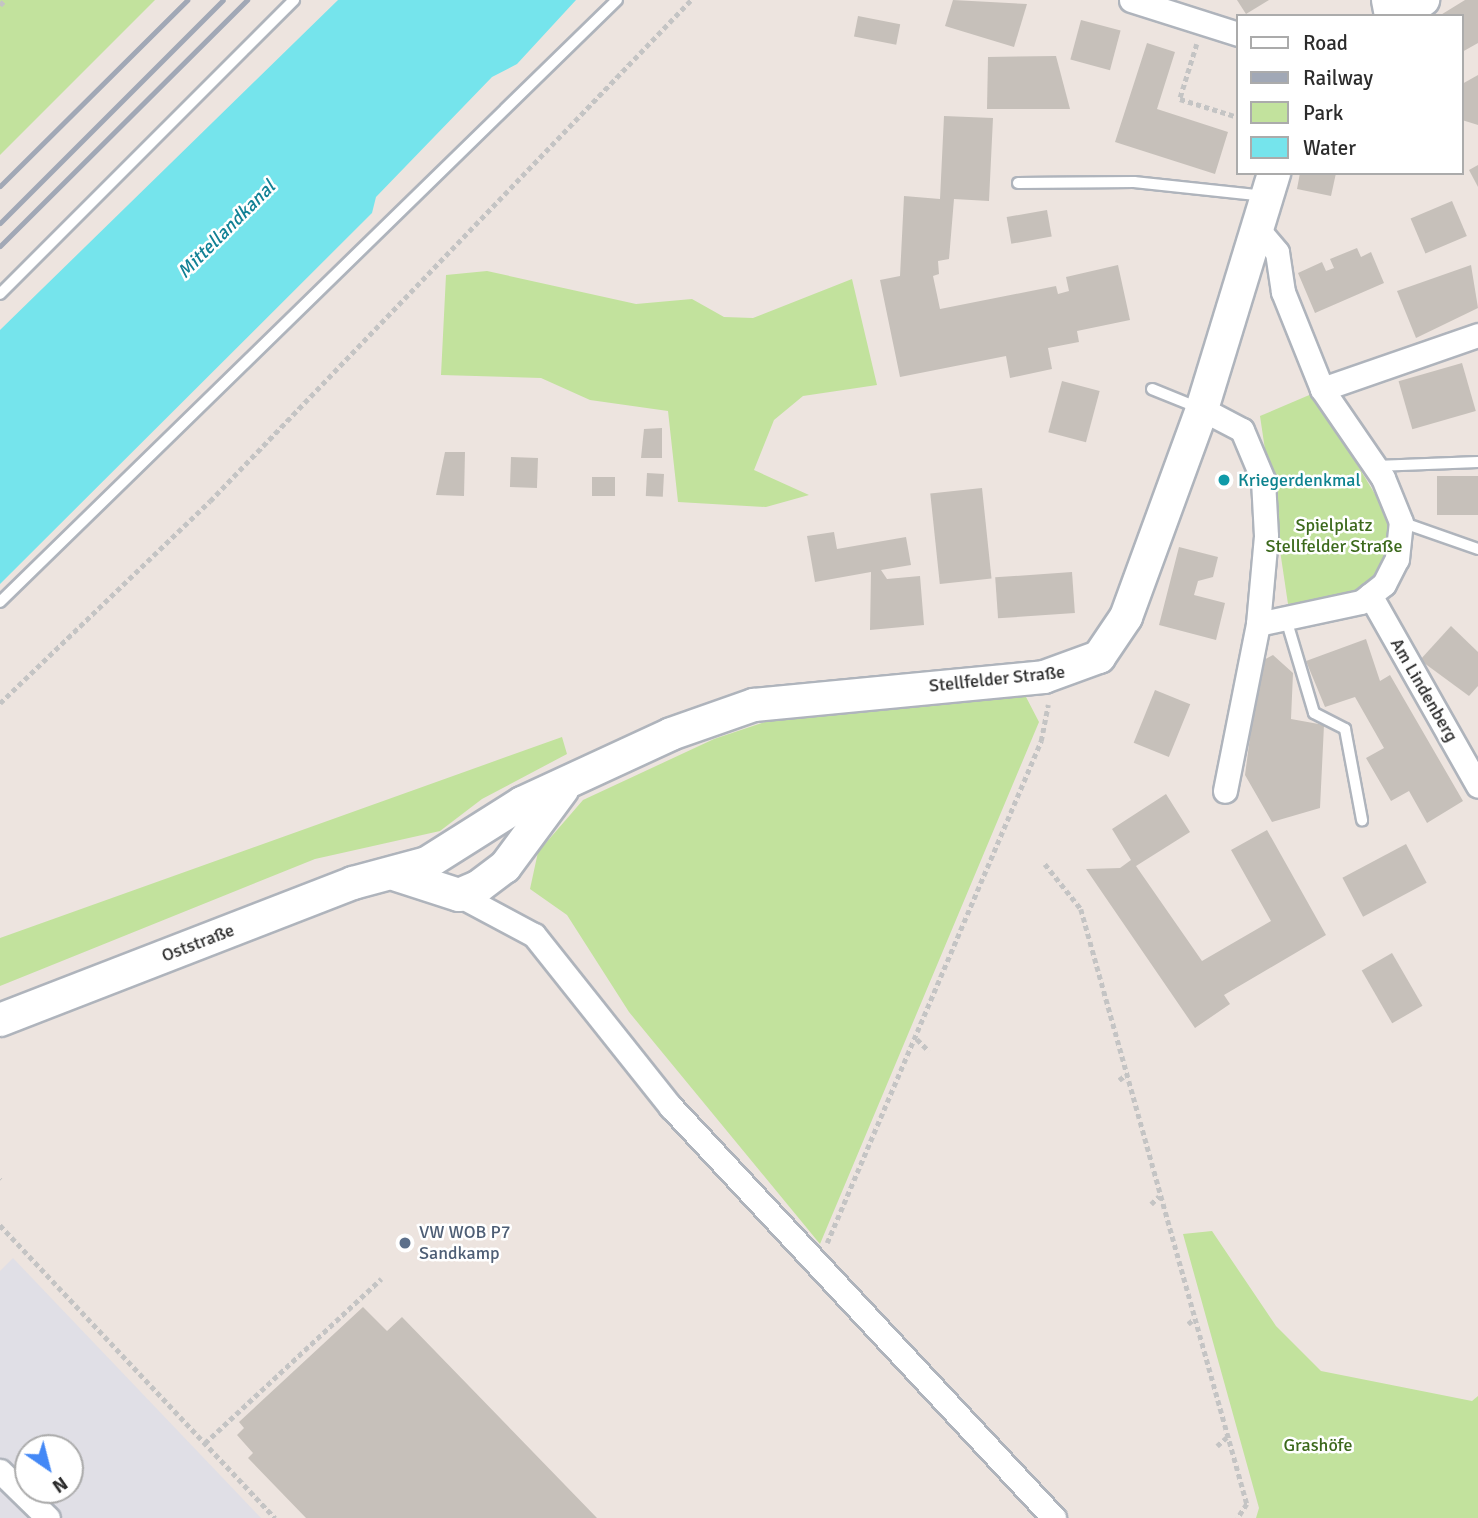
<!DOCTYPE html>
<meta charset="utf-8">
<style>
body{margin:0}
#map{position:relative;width:1478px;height:1518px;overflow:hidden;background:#ede4df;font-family:Signika,sans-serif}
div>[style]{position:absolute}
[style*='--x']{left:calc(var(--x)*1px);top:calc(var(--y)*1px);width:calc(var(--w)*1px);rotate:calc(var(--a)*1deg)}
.industrial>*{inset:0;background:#e0dfe6}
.green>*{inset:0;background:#c2e29d}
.water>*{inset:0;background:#75e4ec}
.building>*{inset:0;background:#c6c0ba;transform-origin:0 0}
.path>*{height:4.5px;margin-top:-2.25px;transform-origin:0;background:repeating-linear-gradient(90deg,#c4c4c4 0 5px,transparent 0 8.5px)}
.roads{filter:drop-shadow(2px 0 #afb4bc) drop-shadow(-2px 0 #afb4bc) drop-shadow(0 2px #afb4bc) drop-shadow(0 -2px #afb4bc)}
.lane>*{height:10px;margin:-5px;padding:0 5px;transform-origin:5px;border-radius:5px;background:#fff}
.street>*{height:23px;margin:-11.5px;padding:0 11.5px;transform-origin:11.5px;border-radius:11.5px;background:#fff}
.secondary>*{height:32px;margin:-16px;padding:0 16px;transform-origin:16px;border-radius:16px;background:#fff}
.rail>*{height:5px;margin:-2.5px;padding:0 2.5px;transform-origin:2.5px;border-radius:2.5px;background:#a1a8b6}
.dots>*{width:19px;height:19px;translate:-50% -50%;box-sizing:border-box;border:4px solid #fff;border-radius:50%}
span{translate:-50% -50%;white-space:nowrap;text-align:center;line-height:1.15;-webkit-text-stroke:5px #fff;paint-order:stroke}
.culture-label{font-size:18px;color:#0d838f}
.left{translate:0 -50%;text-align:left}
.park-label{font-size:18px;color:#3c691c}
.street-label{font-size:18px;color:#2c2c2c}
.service-label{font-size:18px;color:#4e5e75}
.water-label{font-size:19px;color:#118195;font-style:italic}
.legend{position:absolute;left:1236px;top:14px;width:228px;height:161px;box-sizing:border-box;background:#fff;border:2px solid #ababab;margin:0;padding:9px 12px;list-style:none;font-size:21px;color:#2c2c2c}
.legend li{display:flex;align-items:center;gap:14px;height:35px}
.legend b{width:35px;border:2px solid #ababab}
.north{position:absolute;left:14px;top:1434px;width:70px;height:70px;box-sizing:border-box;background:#fff;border:2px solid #ababab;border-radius:50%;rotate:145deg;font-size:19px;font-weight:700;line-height:28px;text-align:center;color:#2c2c2c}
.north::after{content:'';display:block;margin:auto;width:24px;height:32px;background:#4388f6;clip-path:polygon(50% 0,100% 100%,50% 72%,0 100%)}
</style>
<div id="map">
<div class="industrial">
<div style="clip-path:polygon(evenodd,13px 1258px,261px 1518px,0 1518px,0 1271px,13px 1258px,28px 1448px,70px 1448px,70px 1490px,28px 1490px,28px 1448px)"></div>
</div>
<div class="green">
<div style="clip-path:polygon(0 0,155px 0,0 155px)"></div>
<div style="clip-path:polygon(487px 271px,636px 304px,692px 299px,724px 317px,753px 318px,852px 279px,877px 385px,803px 396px,774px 420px,754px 470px,809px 495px,766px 507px,678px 502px,668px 411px,590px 400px,541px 378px,441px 375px,446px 275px)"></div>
<div style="clip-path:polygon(1314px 393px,1387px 514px,1392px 535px,1388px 559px,1360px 594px,1288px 604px,1260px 416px)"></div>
<div style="clip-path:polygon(990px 689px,1025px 695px,1039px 722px,820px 1244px,629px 1012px,567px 915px,530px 889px,538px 852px,583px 800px,714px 739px,777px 718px)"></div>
<div style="clip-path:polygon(562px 737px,567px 754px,482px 799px,440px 831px,315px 859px,0 986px,0 938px)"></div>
<div style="clip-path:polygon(1212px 1231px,1276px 1326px,1321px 1371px,1472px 1401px,1478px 1396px,1478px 1518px,1256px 1518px,1259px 1508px,1183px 1234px)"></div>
</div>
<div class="water">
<div style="clip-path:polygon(338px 0,576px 0,517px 64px,492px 77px,376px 197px,372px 213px,0 584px,0 330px)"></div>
</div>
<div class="building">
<div style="clip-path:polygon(953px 0,1027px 4px,1014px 47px,945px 26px)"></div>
<div style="clip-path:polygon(1237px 0,1269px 0,1246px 14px)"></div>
<div style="clip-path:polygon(1465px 0,1478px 0,1478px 43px,1462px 52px,1462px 16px,1439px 16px)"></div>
<div style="left:858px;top:16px;width:43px;height:21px;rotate:11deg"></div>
<div style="left:1081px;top:20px;width:41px;height:41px;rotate:15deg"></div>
<div style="clip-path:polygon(1147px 43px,1175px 52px,1157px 109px,1228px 132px,1215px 174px,1115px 142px)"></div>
<div style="clip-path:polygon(1056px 56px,1070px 109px,987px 109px,988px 57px)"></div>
<div style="clip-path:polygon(1478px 75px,1478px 125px,1462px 120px,1462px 84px)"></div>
<div style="clip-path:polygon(944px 116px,993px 118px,989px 201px,954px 199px,949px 259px,938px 261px,939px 274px,933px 276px,940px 309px,1056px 286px,1058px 294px,1069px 291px,1066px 277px,1118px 265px,1130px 320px,1077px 331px,1079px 342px,1048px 348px,1052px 369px,1010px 378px,1006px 356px,900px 377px,880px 280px,900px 276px,904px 196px,940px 199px)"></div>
<div style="clip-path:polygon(1478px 165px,1478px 187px,1469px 170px)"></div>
<div style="clip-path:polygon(1300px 173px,1336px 173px,1331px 196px,1297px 189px)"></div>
<div style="left:1452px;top:201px;width:38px;height:45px;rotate:67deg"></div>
<div style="left:1047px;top:210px;width:27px;height:41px;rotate:80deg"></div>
<div style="clip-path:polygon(1357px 248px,1361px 257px,1371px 252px,1384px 283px,1315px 313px,1298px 273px,1322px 262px,1326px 271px,1334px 268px,1330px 259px)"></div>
<div style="clip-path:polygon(1471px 265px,1478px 308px,1416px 338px,1397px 291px)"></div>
<div style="left:1462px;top:363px;width:50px;height:66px;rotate:74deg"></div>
<div style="left:1062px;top:381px;width:39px;height:53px;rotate:15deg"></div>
<div style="clip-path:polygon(662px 428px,662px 458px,641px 458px,644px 429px)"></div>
<div style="clip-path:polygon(445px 452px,465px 452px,464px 496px,436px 495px)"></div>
<div style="left:511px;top:457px;width:27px;height:30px;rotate:2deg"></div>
<div style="left:647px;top:473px;width:17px;height:23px;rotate:3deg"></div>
<div style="left:1478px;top:476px;width:39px;height:41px;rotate:90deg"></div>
<div style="left:592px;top:477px;width:23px;height:19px"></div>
<div style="left:982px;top:488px;width:91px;height:52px;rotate:84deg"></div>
<div style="clip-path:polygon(834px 532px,837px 549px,906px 537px,911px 565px,881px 570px,887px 579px,920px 576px,924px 625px,870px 630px,871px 572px,815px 582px,807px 536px)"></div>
<div style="clip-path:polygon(1179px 547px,1218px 557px,1213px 577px,1198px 581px,1194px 595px,1225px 603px,1216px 640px,1159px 625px)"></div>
<div style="left:1072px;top:572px;width:41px;height:77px;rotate:86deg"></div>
<div style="clip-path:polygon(1451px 626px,1478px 652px,1478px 686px,1469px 696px,1420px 660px)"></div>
<div style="clip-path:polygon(1366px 639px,1380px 681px,1390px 675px,1463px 801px,1427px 823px,1409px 791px,1391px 801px,1366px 758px,1384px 748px,1355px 697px,1325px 707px,1306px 661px)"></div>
<div style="clip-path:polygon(1273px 655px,1293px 673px,1291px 719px,1324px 725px,1320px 808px,1272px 822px,1245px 775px,1260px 662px)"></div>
<div style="left:1155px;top:690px;width:38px;height:57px;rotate:22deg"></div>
<div style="clip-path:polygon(1166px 794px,1190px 832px,1136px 866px,1202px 961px,1271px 921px,1231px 850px,1267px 830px,1326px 935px,1224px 995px,1230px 1004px,1195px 1028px,1086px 869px,1120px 868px,1131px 860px,1112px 829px)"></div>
<div style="left:1406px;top:844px;width:44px;height:72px;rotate:62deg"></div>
<div style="left:1392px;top:953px;width:61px;height:35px;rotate:60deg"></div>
<div style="clip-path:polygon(363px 1307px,387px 1331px,402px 1317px,597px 1518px,306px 1518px,248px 1458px,253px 1453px,237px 1435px,244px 1428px,239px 1422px)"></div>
</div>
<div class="path">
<div style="--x:0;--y:5;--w:7;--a:-45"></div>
<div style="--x:1197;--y:44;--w:58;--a:107.2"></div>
<div style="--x:1180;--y:99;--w:61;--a:17.2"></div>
<div style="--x:0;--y:703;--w:291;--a:-43.9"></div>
<div style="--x:210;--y:501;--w:695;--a:-46.17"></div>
<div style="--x:1045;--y:864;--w:58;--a:51.3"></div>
<div style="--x:1081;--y:909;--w:618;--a:74.41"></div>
<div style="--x:1247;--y:1504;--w:17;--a:123"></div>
<div style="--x:917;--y:1039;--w:17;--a:45"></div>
<div style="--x:1119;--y:1080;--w:10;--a:-37"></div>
<div style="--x:0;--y:1179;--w:1;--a:45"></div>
<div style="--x:1151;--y:1204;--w:11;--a:-45"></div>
<div style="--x:0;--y:1225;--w:402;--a:46.8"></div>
<div style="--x:827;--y:1243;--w:546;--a:-66.91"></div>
<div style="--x:1041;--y:741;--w:37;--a:-79"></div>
<div style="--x:1188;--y:1324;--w:8;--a:-40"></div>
<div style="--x:205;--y:1443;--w:241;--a:-43"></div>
<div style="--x:1217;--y:1446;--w:13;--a:-42"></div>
</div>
<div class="roads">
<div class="lane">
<div style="--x:1018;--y:183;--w:116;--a:-0.5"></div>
<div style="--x:1134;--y:182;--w:132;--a:6.1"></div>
<div style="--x:0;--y:294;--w:416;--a:-45"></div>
<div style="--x:1152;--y:389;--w:51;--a:22"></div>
<div style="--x:1376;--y:466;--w:102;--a:-2.2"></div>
<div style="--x:1401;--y:522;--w:82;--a:19.3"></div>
<div style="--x:0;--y:602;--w:862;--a:-44.3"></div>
<div style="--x:1286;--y:619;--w:98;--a:73.4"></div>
<div style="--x:1314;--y:713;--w:35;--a:27"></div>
<div style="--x:1345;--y:729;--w:93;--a:79.4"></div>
</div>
<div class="street">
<div style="--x:1131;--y:0;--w:112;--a:17.6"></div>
<div style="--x:1383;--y:0;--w:16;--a:79"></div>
<div style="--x:1322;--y:389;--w:165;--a:-19.1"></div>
<div style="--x:1202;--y:409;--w:45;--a:27.7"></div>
<div style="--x:1242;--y:430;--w:54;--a:67.2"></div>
<div style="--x:1263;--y:480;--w:56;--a:86.9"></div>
<div style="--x:1266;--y:536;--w:88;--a:95.2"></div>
<div style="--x:1258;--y:624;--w:170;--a:101.2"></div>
<div style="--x:1370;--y:595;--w:219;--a:60.5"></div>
<div style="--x:1258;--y:624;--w:105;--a:-12.1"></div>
<div style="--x:1361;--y:602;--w:29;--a:-38"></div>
<div style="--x:1384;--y:584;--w:28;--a:-63"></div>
<div style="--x:1397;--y:559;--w:37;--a:-84"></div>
<div style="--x:1401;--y:522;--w:48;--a:-112.2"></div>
<div style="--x:1383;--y:478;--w:108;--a:-124.4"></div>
<div style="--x:1322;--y:389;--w:105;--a:-111.9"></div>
<div style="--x:1283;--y:292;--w:40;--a:-98.5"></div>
<div style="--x:1277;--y:252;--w:30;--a:-130"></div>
<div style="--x:459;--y:895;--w:85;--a:28.1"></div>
<div style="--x:534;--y:935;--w:220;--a:51.5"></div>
<div style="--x:671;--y:1107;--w:562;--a:47.02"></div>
<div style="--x:0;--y:1471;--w:67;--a:44.4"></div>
</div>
<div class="secondary">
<div style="--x:1397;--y:16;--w:31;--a:-32"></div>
<div style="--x:397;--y:875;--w:65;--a:17.9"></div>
<div style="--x:459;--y:895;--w:21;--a:-23"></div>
<div style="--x:478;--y:887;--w:34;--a:-37"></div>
<div style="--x:505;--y:867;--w:96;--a:-53.5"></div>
<div style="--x:0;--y:1020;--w:379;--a:-21.2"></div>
<div style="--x:353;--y:883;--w:77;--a:-15.1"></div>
<div style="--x:427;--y:863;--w:112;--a:-32.3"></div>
<div style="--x:522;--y:803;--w:164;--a:-24.8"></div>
<div style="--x:671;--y:734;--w:88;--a:-19.3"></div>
<div style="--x:754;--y:705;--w:291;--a:-5.5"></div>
<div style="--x:1044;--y:677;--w:59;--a:-20"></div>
<div style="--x:1099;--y:657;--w:48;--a:-56"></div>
<div style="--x:1126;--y:617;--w:221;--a:-69.9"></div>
<div style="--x:1202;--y:409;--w:247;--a:-73"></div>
</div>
</div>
<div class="rail">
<div style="--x:0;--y:186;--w:264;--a:-44.8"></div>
<div style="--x:0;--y:223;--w:315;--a:-45"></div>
<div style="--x:0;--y:246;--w:349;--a:-44.9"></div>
</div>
<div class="dots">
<div style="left:1224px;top:480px;background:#0f9aa8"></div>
<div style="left:405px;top:1243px;background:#5c6f8a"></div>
</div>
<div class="culture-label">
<span class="left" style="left:1238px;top:480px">Kriegerdenkmal</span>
</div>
<div class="park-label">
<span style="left:1334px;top:536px">Spielplatz<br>Stellfelder Straße</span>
<span style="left:1318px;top:1445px">Grashöfe</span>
</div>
<div class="street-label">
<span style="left:997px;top:679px;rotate:-6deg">Stellfelder Straße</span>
<span style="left:1424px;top:690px;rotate:60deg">Am Lindenberg</span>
<span style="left:198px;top:943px;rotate:-21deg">Oststraße</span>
</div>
<div class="service-label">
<span class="left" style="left:419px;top:1243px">VW WOB P7<br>Sandkamp</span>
</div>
<div class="water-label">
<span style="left:227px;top:230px;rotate:-45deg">Mittellandkanal</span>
</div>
<ul class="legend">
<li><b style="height:9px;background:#fff"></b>Road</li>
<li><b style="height:9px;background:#a1a8b6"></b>Railway</li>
<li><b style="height:19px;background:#c2e29d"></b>Park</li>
<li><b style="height:19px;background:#75e4ec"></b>Water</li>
</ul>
<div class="north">N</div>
</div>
